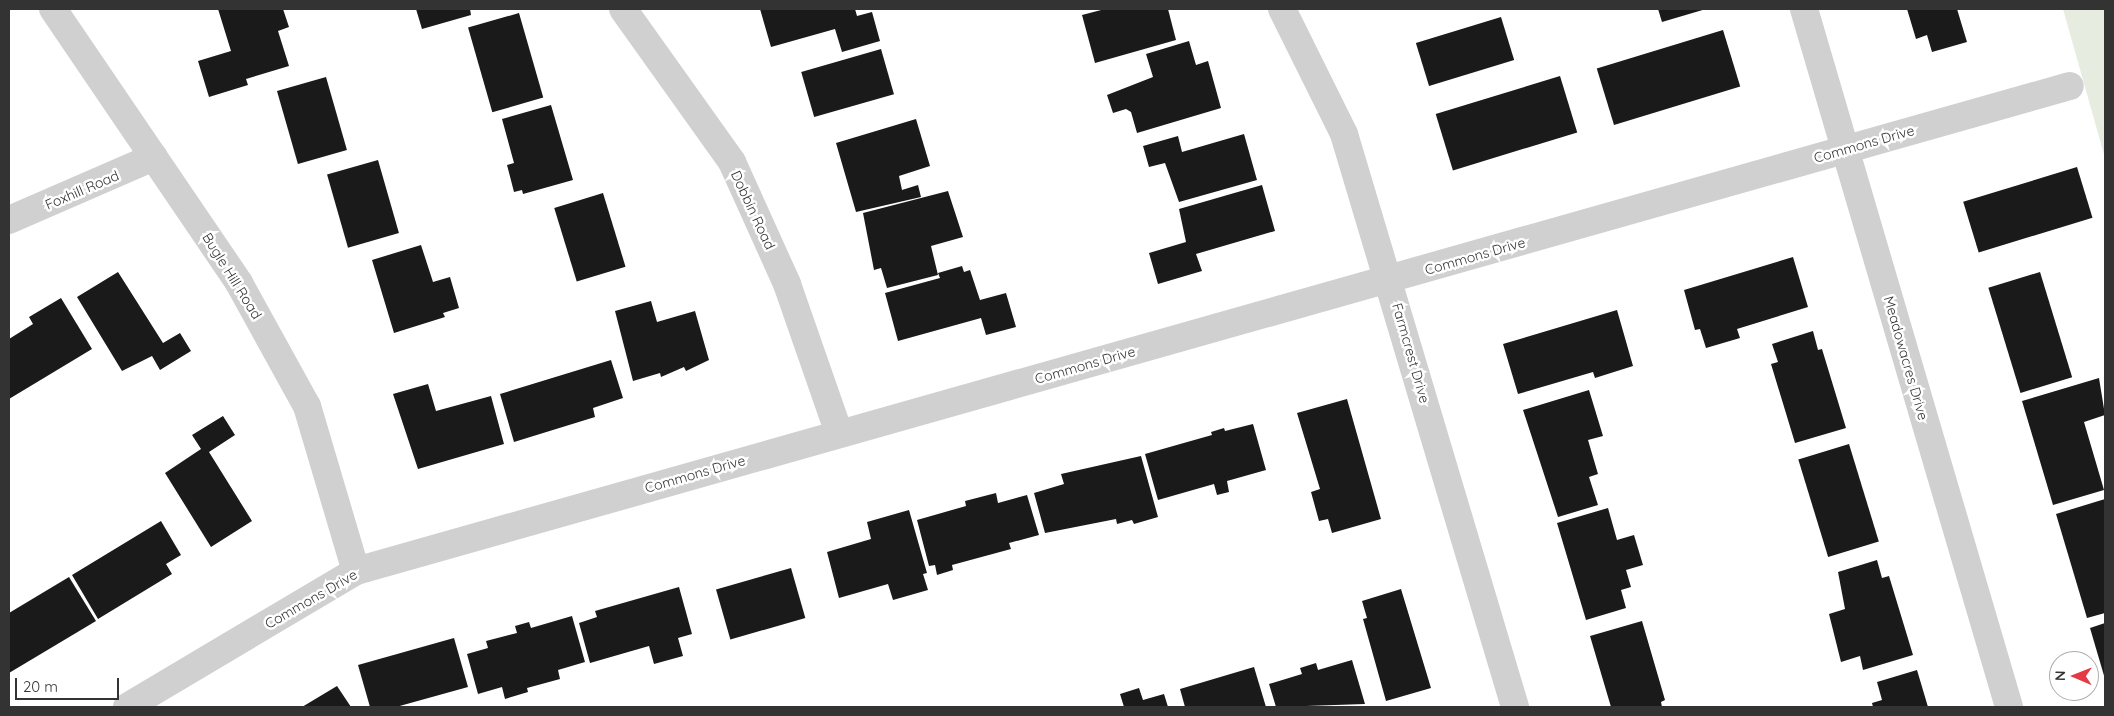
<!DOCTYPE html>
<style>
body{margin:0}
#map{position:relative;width:2114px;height:716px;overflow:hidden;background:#fff;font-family:Quicksand,sans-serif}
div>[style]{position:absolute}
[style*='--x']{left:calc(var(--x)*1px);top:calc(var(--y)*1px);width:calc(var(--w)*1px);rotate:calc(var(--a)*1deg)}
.green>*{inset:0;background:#e6ecdf}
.building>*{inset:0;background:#1a1a1a;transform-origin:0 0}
.street>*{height:28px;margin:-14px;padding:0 14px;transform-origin:14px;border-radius:14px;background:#d0d0d0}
span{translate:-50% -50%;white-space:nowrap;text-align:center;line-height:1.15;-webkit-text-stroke:5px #fff;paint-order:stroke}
.street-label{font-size:14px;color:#333}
.frame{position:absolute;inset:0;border:10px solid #333;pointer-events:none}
.north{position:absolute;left:2049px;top:651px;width:50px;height:50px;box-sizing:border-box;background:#fff;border:1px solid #adadad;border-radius:50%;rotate:271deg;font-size:14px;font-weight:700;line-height:20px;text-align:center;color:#333}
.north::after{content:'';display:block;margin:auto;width:18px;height:22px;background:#e63946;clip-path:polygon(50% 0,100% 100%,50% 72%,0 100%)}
.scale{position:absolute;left:15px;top:678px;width:104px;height:22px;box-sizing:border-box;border:2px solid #333;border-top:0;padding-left:6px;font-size:15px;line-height:18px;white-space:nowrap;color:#333;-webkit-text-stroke:4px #fff;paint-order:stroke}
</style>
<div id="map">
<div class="green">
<div style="clip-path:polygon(2063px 9px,2105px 9px,2105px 158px)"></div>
</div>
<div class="building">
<div style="clip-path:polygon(218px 9px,283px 9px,289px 27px,278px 31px,289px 66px,246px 79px,248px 85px,209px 97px,198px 61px,231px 51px)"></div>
<div style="clip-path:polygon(416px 9px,470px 9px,471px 15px,422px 29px)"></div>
<div style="clip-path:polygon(760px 9px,855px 9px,857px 16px,872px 12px,880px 41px,842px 52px,835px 29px,771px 47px)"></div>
<div style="clip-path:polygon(1105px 9px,1168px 9px,1176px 40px,1095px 63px,1082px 15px)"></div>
<div style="clip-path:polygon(1658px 9px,1706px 9px,1662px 22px)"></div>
<div style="clip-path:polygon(1907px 9px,1957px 9px,1967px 42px,1932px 52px,1927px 35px,1916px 39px)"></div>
<div style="left:519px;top:13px;width:88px;height:53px;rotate:74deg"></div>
<div style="left:1501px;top:17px;width:45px;height:89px;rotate:73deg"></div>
<div style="left:1723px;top:30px;width:59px;height:132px;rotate:73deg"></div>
<div style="clip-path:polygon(1189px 41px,1196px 65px,1208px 61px,1221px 108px,1137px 133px,1131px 112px,1126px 109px,1113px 113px,1107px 95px,1153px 77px,1146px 54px)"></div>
<div style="left:881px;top:49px;width:47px;height:83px;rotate:74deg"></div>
<div style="left:1560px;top:76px;width:59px;height:130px;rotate:73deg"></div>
<div style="left:326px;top:77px;width:76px;height:51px;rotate:74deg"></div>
<div style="clip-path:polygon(551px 105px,573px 180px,523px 194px,522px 190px,514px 192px,507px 165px,514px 163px,502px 119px)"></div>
<div style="clip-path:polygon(916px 119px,930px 166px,899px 176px,902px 190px,918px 185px,921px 197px,856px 212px,836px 143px)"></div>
<div style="clip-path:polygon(1244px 134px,1257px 180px,1179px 202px,1165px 163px,1149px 167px,1143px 146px,1178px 136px,1182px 152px)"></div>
<div style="left:378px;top:160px;width:76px;height:53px;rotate:74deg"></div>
<div style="left:2077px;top:167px;width:53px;height:119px;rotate:73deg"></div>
<div style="clip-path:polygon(1262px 185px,1275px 231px,1196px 254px,1202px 271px,1158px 284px,1149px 253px,1186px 242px,1179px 209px)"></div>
<div style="clip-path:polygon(948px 191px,963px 237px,931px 246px,938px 275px,887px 288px,881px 268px,874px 270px,863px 213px)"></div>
<div style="left:603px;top:193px;width:77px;height:51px;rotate:73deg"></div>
<div style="clip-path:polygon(421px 245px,433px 282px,450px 277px,459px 308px,443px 313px,445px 317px,394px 333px,372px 260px)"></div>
<div style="clip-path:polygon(1793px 257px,1808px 307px,1737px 329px,1740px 338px,1706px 348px,1700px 329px,1695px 330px,1684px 290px)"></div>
<div style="clip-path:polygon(962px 266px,964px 272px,970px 270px,980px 300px,1006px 293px,1016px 327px,986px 335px,981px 318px,898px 341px,885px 293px,940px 278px,938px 273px)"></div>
<div style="clip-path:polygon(118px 272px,163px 343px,180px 333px,191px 351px,160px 370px,152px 356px,122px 371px,77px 297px)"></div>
<div style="left:2040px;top:272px;width:110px;height:54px;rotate:73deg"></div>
<div style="clip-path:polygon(61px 298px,92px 349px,9px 399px,9px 339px,33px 324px,29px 317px)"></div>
<div style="clip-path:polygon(651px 301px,657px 322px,695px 311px,709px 360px,686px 371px,684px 367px,661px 377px,660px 373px,633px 381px,615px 311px)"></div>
<div style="clip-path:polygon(1617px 310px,1633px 366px,1595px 378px,1593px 372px,1518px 394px,1503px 344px)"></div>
<div style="clip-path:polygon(1813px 331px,1818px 350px,1822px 349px,1846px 428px,1795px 443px,1771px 364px,1778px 362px,1772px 344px)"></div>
<div style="clip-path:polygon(611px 360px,623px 398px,593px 408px,595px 417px,514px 442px,500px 394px)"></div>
<div style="clip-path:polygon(2099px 378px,2105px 415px,2084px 422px,2104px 490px,2053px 505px,2022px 401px)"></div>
<div style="clip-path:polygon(428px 384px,436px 411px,491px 396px,504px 444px,418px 469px,393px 394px)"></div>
<div style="clip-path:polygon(1589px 390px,1603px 436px,1588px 440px,1598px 474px,1589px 477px,1598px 505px,1558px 517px,1523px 410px)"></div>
<div style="clip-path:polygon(1347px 399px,1381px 519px,1332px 533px,1328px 519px,1319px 521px,1311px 492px,1320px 489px,1297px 413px)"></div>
<div style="clip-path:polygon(223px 416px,235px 435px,209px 452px,252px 521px,211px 547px,165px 473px,201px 449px,192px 435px)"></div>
<div style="clip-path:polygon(1253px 424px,1266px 470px,1227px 481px,1229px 492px,1217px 495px,1214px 484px,1158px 500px,1145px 454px,1212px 435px,1211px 432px,1224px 428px,1225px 431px)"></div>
<div style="left:1849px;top:444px;width:102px;height:53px;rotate:73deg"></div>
<div style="clip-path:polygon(1141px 456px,1158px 517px,1134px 524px,1132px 520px,1117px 524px,1116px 519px,1045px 533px,1034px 493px,1064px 484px,1061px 474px)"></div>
<div style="clip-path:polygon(996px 493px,998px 503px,1027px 495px,1039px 535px,1009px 543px,1011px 549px,952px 565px,953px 570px,937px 575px,935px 565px,929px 566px,917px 520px,966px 506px,965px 501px)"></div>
<div style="clip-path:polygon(2105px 499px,2105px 613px,2087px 618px,2056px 514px)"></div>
<div style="clip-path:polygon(1608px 508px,1617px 540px,1634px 535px,1643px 565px,1626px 570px,1631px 587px,1621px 590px,1626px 608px,1586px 620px,1557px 523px)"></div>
<div style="clip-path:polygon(909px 510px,927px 573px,923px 574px,928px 590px,893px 600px,888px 584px,839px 598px,827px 552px,871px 539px,867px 522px)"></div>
<div style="clip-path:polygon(161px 521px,181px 555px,166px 564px,172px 574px,98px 619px,72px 575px)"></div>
<div style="clip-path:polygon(1877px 560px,1882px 578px,1889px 576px,1913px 655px,1863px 670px,1860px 656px,1841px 662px,1829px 614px,1845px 609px,1838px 572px)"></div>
<div style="left:791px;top:568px;width:52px;height:78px;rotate:74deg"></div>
<div style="clip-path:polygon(69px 577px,96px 621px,9px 673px,9px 613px)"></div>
<div style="clip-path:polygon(679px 587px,692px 634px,678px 638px,683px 656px,654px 664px,649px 646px,590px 663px,579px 623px,597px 617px,595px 611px)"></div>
<div style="clip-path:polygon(1401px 589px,1431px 688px,1386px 701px,1363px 619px,1367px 618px,1362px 601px)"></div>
<div style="clip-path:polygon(572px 616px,585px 662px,558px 670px,560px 679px,527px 688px,528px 692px,505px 699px,502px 687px,478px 694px,467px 654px,488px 648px,486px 641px,517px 633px,515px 626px,529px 622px,531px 628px)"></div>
<div style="clip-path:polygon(1642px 621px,1665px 700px,1661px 702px,1662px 707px,1611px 707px,1590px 636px)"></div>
<div style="clip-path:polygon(2105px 623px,2105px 679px,2090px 628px)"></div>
<div style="clip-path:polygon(454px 638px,468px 687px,396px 707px,370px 707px,358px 665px)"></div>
<div style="clip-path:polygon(1352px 660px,1365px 704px,1276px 707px,1269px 684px,1302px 674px,1300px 668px,1316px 663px,1318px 670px)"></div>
<div style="clip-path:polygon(1254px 667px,1266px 707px,1185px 707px,1180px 689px)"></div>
<div style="clip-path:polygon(1917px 670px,1928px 707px,1873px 707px,1872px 703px,1882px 700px,1877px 682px)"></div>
<div style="clip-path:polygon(337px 686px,351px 707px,302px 707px)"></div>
<div style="clip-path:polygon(1139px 688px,1143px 700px,1164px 694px,1168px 707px,1124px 707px,1120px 694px)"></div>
</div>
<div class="street">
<div style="--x:53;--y:9;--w:331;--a:55.8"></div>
<div style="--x:239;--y:283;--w:141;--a:61.1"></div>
<div style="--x:307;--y:406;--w:172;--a:73.5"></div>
<div style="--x:623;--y:9;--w:188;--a:54.5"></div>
<div style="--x:732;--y:162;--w:134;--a:65.7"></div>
<div style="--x:787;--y:284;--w:158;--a:70.8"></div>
<div style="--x:1282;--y:9;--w:140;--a:63.6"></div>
<div style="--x:1344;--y:134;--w:598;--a:73.38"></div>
<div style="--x:1804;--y:9;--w:727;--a:73.63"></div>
<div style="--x:9;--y:220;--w:158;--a:-23.5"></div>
<div style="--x:127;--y:707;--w:266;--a:-30.7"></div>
<div style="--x:356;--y:571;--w:1781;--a:-15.8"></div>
</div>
<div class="street-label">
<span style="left:1864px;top:144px;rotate:-16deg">Commons Drive</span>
<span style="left:82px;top:190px;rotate:-23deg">Foxhill Road</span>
<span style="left:753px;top:210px;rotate:65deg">Dobbin Road</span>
<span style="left:1475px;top:256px;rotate:-16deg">Commons Drive</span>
<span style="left:232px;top:276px;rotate:58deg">Bugle Hill Road</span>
<span style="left:1411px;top:353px;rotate:74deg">Farmcrest Drive</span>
<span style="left:1906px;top:358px;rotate:74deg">Meadowacres Drive</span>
<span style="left:1085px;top:365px;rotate:-16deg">Commons Drive</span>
<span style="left:695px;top:474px;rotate:-16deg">Commons Drive</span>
<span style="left:311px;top:599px;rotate:-30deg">Commons Drive</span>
</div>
<div class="frame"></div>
<div class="north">N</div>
<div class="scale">20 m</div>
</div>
